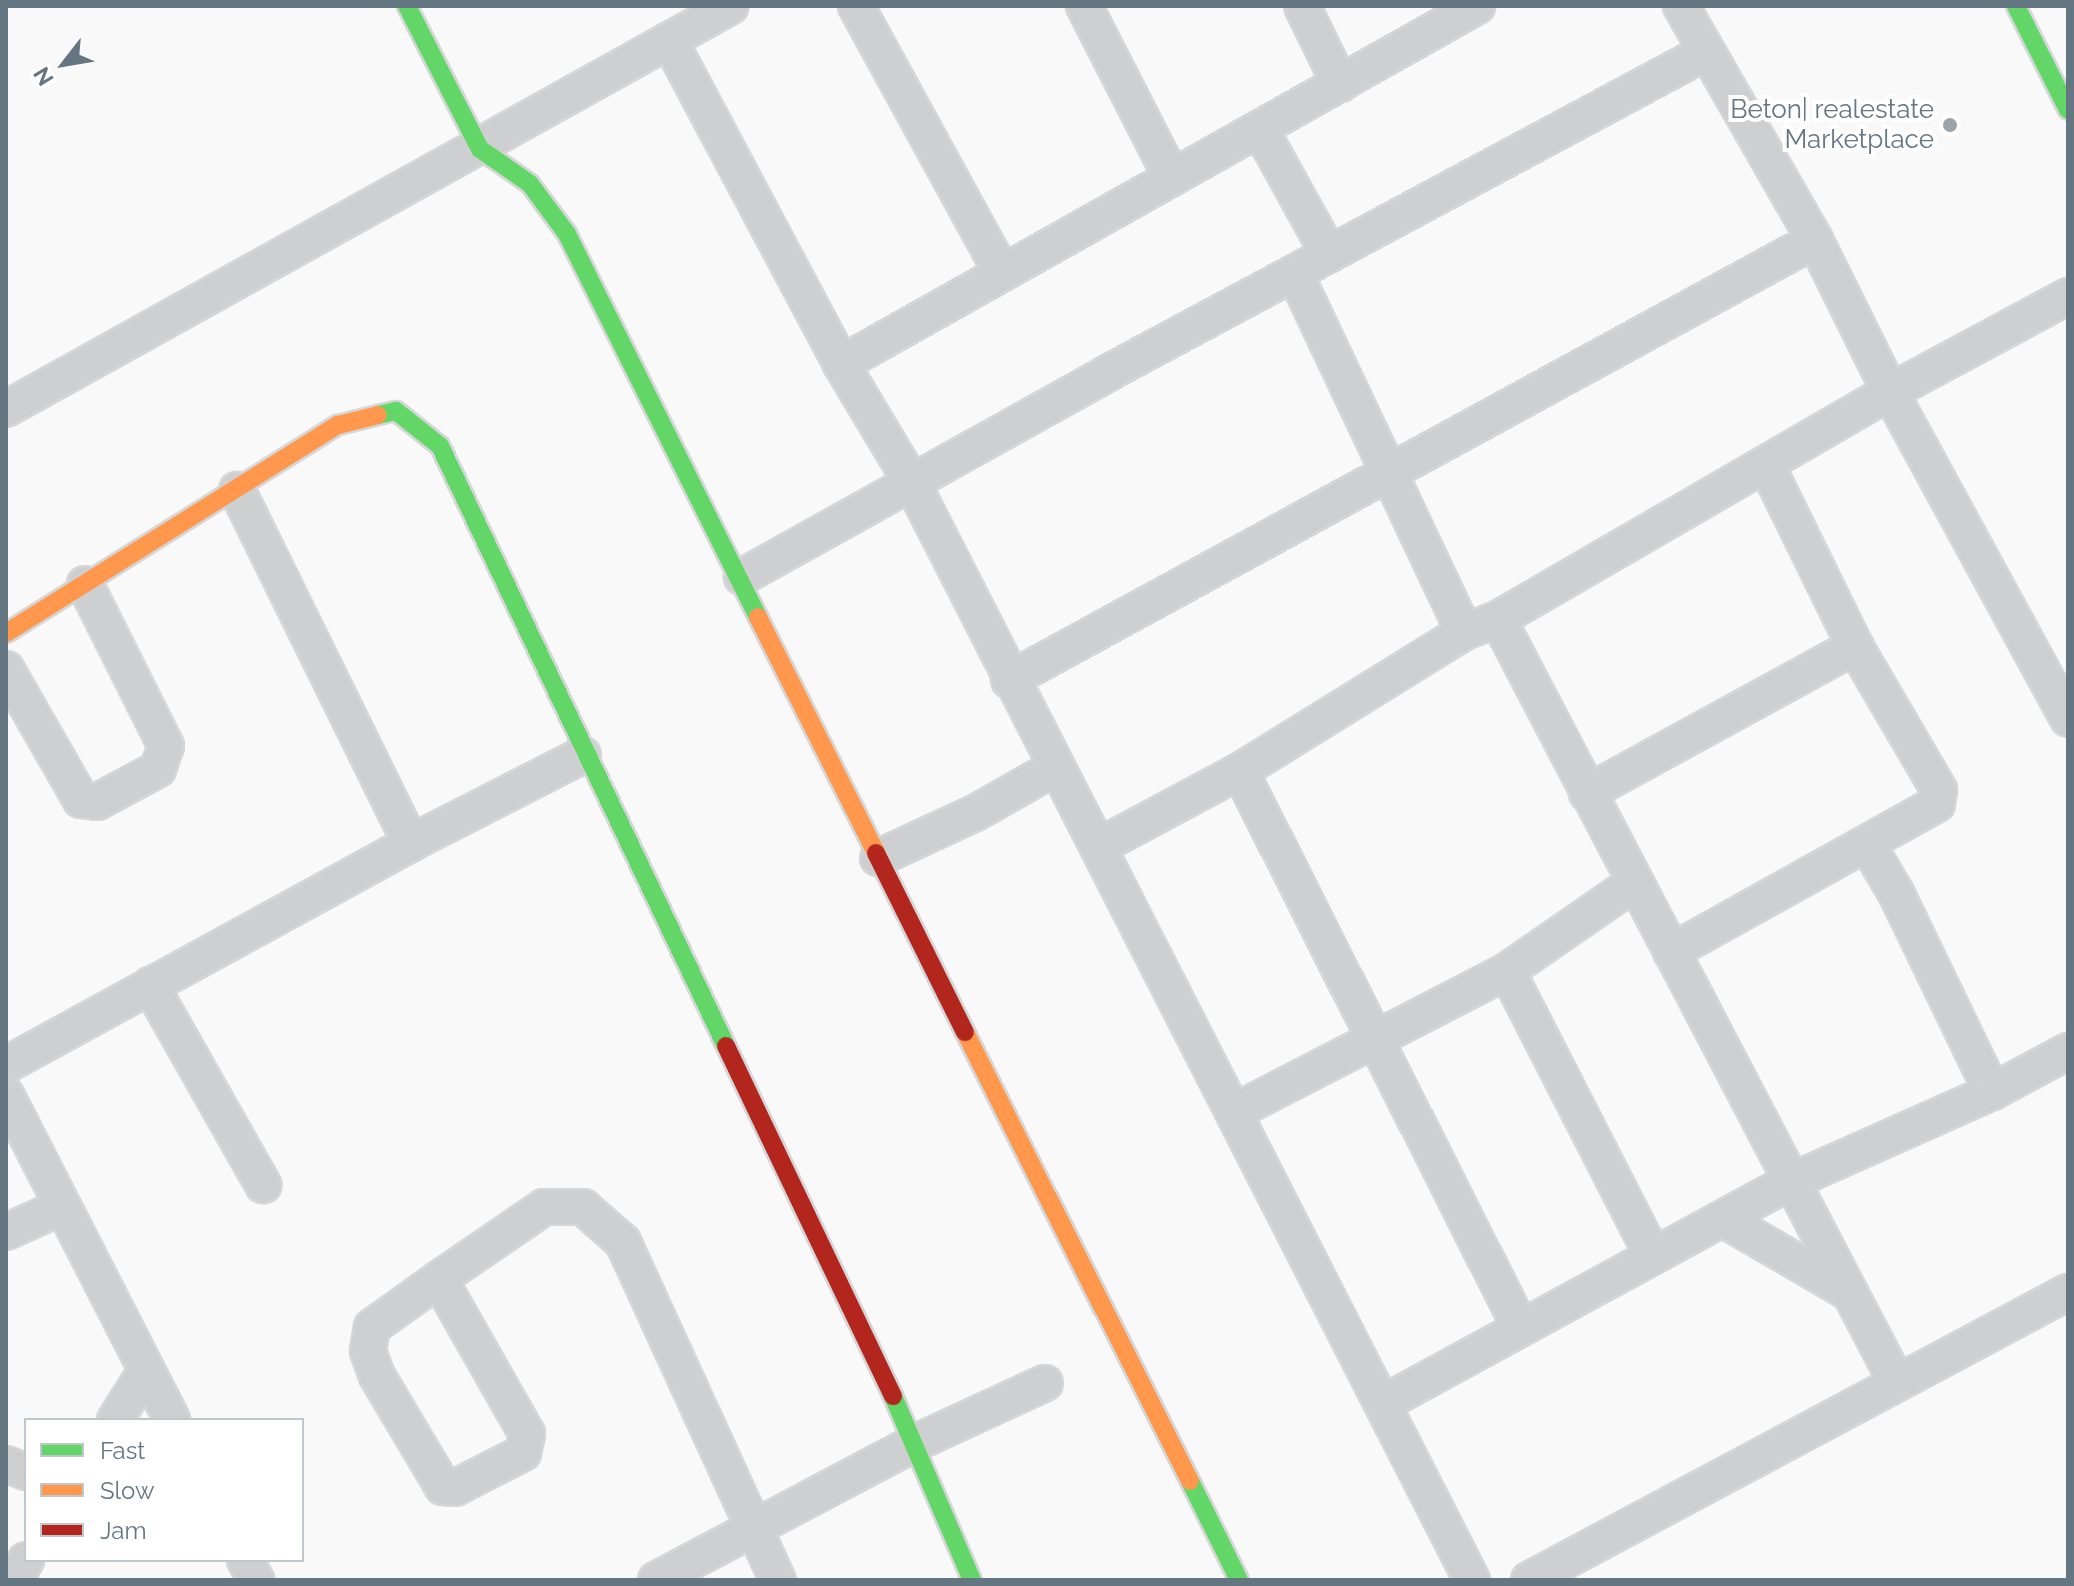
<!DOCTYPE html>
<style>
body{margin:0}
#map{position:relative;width:2074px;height:1586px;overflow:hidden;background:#f9f9f9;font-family:Raleway,sans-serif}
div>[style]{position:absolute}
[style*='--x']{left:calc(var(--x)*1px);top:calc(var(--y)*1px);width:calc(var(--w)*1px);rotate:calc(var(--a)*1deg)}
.roads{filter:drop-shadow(2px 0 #d5d6d7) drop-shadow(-2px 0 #d5d6d7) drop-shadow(0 2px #d5d6d7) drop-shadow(0 -2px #d5d6d7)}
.street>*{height:34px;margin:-17px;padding:0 17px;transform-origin:17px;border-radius:17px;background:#cecfd0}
.fast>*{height:18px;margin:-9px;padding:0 9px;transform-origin:9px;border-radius:9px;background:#63d668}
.slow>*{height:18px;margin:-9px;padding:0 9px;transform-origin:9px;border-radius:9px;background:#ff974d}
.jam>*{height:18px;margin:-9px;padding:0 9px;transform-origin:9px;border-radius:9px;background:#b3261e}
.dots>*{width:22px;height:22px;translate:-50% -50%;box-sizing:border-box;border:4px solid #fff;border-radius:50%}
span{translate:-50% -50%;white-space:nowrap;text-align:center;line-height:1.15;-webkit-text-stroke:8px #fff;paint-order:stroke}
.poi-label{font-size:26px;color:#657683}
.right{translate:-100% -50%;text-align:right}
.frame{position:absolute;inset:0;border:8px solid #657683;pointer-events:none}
.legend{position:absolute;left:24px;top:1418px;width:280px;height:144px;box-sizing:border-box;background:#fff;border:2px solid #c1c8cd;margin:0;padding:10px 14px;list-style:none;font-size:24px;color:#657683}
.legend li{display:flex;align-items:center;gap:16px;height:40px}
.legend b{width:40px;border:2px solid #c1c8cd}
.north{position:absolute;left:24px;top:24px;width:80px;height:80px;-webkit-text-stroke:6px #fff;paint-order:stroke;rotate:239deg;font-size:22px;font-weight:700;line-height:32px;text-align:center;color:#657683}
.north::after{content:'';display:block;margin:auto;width:28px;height:36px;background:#657683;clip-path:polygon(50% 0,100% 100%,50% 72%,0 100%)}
</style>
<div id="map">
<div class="roads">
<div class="street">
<div style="--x:856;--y:6;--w:304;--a:61.3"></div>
<div style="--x:1084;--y:6;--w:193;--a:62.9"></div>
<div style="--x:1302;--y:6;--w:87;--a:64"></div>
<div style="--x:1681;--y:6;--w:270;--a:60.2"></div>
<div style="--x:1815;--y:240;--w:169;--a:63.7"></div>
<div style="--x:1890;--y:392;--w:372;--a:61.4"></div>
<div style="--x:669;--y:40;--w:367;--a:62"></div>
<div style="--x:841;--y:364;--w:136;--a:59.1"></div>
<div style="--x:911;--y:481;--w:1234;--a:62.96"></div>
<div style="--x:1260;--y:129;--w:143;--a:61.1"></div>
<div style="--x:1295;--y:274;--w:396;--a:64.7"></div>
<div style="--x:841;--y:364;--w:730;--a:-29.37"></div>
<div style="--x:6;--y:409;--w:829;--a:-29.07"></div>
<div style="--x:237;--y:490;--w:394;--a:63.8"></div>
<div style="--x:742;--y:577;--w:417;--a:-29.1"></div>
<div style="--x:1106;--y:374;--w:681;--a:-28.22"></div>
<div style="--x:1498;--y:619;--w:862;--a:62.42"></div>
<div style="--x:6;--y:669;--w:151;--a:60.2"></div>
<div style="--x:81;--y:800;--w:16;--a:7"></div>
<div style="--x:97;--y:802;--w:69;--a:-28.4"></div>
<div style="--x:158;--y:769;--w:24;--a:-71"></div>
<div style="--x:166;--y:746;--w:181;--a:-116.6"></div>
<div style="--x:1009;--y:680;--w:918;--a:-28.63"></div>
<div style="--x:1240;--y:771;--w:623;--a:63.27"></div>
<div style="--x:1587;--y:793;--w:306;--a:-28.7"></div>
<div style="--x:1867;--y:844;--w:57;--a:59.4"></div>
<div style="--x:1896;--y:893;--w:221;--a:64.2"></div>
<div style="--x:1098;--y:847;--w:161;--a:-28.2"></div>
<div style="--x:1240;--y:771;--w:264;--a:-31.8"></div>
<div style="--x:1464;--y:632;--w:36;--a:-21"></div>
<div style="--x:1498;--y:619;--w:453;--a:-30.1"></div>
<div style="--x:1890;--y:392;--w:202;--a:-28.3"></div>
<div style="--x:878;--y:858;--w:109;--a:-24.9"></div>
<div style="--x:977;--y:812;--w:91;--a:-29.7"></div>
<div style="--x:1634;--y:883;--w:155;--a:145.3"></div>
<div style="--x:1507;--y:971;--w:320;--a:62.9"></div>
<div style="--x:1671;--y:952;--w:304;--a:-29.1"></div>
<div style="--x:1937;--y:804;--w:14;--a:-82"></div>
<div style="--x:1939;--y:790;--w:167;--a:-120.3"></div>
<div style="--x:1855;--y:646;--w:200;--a:-116.1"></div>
<div style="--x:150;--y:985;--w:230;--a:60.5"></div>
<div style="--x:6;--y:1065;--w:462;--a:-28.7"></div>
<div style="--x:411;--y:843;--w:193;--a:-27.1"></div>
<div style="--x:6;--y:1095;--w:365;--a:62.9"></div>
<div style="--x:1234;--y:1112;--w:307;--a:-27.3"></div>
<div style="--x:1723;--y:1219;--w:147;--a:30.2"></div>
<div style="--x:6;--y:1232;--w:61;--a:-24.1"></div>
<div style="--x:439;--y:1279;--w:178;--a:60.4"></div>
<div style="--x:527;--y:1434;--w:19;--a:102"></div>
<div style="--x:523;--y:1453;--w:76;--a:152.8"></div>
<div style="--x:455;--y:1488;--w:12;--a:-175"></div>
<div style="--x:443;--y:1487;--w:129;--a:-120.7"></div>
<div style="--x:377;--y:1376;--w:27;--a:-110"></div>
<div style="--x:368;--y:1351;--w:24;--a:-81"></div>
<div style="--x:372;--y:1327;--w:82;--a:-35.6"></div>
<div style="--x:439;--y:1279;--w:127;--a:-34.4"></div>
<div style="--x:544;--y:1207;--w:39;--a:0"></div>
<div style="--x:583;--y:1207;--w:53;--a:41.2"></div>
<div style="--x:623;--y:1242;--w:372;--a:65.4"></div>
<div style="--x:1384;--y:1403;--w:464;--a:-28.6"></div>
<div style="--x:1792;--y:1181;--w:219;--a:-24"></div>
<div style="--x:1992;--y:1092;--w:86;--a:-28.3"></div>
<div style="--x:115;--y:1420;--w:58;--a:-57.7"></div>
<div style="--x:6;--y:1464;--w:22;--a:22"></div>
<div style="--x:245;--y:1560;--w:23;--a:61"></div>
<div style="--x:14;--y:1580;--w:23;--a:-59"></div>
<div style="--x:656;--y:1580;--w:293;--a:-27.9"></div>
<div style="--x:915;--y:1443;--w:143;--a:-24.8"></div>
<div style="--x:1529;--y:1580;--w:611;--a:-28.12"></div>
</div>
<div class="fast">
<div style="--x:407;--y:6;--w:161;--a:63"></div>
<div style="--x:480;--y:149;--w:61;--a:35"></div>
<div style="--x:530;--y:184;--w:62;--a:53.5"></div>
<div style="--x:567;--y:234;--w:428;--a:63.5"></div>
<div style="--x:2016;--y:6;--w:116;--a:63.4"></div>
<div style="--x:378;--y:415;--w:18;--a:-13"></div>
<div style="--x:396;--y:411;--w:56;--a:38.5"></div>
<div style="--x:440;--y:446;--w:665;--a:64.51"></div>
<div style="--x:893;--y:1396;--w:200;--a:66.8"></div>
<div style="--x:1190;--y:1481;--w:110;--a:63.7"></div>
</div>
<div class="slow">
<div style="--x:758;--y:617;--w:264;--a:63.4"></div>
<div style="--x:6;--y:633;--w:392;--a:-32.1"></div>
<div style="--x:338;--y:425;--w:41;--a:-14"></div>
<div style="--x:965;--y:1032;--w:502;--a:63.38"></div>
</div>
<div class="jam">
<div style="--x:876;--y:853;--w:200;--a:63.6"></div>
<div style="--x:726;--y:1046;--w:388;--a:64.5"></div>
</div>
</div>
<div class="dots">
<div style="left:1950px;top:125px;background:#99a4ac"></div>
</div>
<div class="poi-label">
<span class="right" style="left:1934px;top:125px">Beton| realestate<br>Marketplace</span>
</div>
<div class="frame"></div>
<ul class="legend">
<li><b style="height:10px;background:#63d668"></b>Fast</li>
<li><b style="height:10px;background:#ff974d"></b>Slow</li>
<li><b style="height:10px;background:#b3261e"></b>Jam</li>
</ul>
<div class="north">N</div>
</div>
